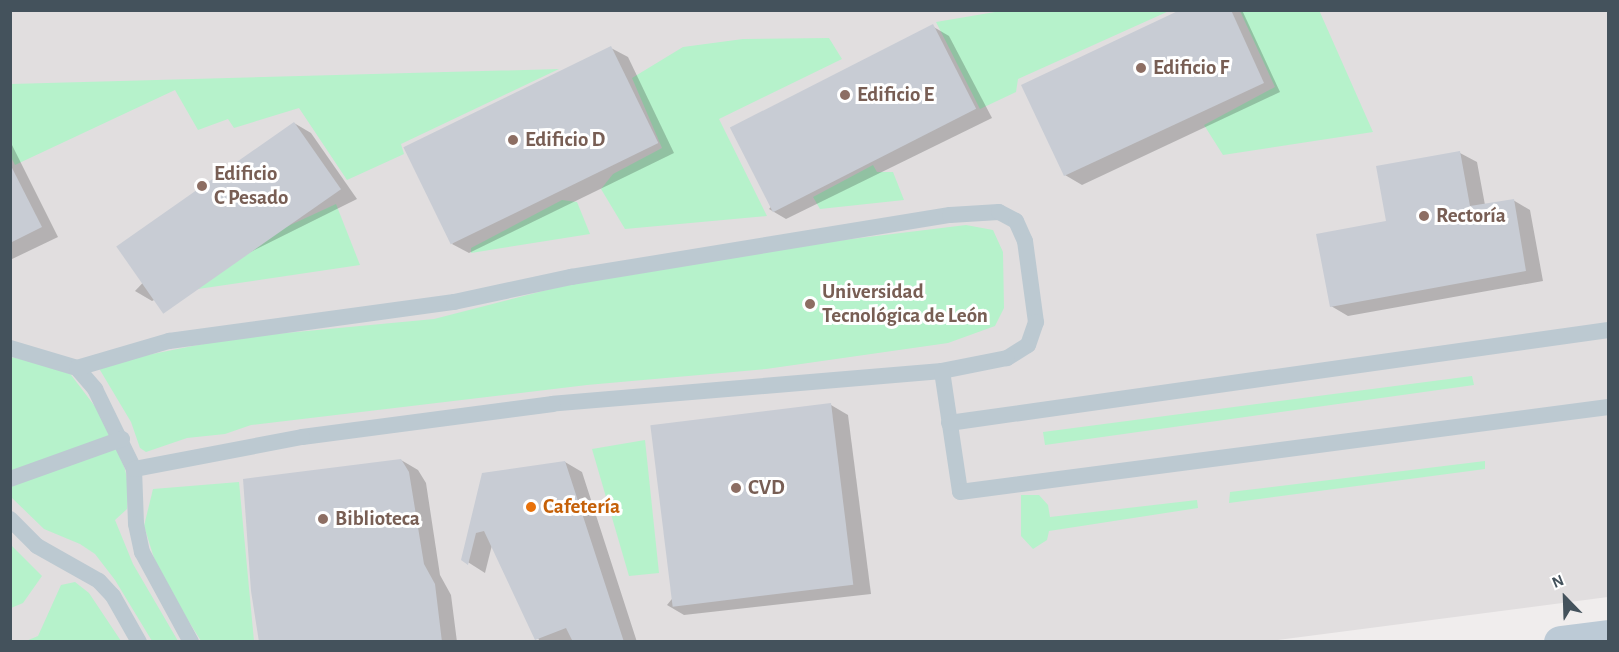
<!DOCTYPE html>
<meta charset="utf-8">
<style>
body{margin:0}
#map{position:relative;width:1619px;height:652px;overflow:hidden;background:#f0eded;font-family:"Alegreya Sans",sans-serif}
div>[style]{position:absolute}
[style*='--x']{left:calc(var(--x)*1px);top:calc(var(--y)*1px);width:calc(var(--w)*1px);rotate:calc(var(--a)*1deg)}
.education>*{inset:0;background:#e1dedf}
.green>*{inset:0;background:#b6f2cb}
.shadow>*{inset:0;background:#0003}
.building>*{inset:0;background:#c8ccd4;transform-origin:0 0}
.lane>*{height:16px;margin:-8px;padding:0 8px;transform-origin:8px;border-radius:8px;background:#bcc9d1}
.secondary>*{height:33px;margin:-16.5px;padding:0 16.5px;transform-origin:16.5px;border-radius:16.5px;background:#bccad6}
.dots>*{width:16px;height:16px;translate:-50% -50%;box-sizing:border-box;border:3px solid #fff;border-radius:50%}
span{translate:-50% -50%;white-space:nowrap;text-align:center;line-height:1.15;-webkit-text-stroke:6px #fff;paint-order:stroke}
.education-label{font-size:21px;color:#785e54;font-weight:700}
.left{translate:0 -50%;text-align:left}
.food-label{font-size:21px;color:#c56008;font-weight:700}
.frame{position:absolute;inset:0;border:12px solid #44525c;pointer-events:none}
.north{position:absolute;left:1535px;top:568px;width:60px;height:60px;-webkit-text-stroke:4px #fff;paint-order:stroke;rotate:337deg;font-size:16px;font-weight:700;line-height:24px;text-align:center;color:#44525c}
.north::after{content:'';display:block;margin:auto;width:21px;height:27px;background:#44525c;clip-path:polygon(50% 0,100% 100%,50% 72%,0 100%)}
</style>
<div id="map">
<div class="education">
<div style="clip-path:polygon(10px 11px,1608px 11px,1608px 597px,1263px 642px,11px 641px)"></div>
</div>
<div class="green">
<div style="clip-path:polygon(1319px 10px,1373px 132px,1223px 155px,1204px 125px,1275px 87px,1240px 11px)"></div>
<div style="clip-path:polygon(1001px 11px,1001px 10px,1169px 11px,1018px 79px,1016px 92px,980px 109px,936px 22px)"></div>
<div style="clip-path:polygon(829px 38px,842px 59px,719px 119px,767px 216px,625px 229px,601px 189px,613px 174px,662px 148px,632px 78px,683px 47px,743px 39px)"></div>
<div style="clip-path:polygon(559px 69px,401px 144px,404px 154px,347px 180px,299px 108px,234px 128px,228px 119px,198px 130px,175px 90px,15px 165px,11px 157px,11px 84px)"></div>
<div style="clip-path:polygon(873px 165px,877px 172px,893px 172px,904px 200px,820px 209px,813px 197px)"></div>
<div style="clip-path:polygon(562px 200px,577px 202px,590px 234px,471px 253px,471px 248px)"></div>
<div style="clip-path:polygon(336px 204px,360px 265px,164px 294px,158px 286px)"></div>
<div style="clip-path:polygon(966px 225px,993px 230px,1003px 252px,1004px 308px,995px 326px,948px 343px,766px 369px,587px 385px,251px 425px,225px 434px,187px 438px,146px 452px,140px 448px,131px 422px,97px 365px,233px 338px,434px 319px,566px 285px,803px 245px)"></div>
<div style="clip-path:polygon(10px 357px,65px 367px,103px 417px,125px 469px,129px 489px,127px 509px,115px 520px,133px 564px,178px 641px,152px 641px,115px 580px,95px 554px,80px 544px,44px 529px,11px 497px)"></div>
<div style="clip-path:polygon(1472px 376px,1474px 385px,1045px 445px,1043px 432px)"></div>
<div style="clip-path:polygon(645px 440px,659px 573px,629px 576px,592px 449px)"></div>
<div style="clip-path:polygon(1485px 461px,1485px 469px,1229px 503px,1230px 492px)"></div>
<div style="clip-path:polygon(239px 482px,254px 641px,201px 641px,159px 574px,144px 526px,153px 489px)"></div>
<div style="clip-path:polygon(1021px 495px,1039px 495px,1048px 505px,1050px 517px,1197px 500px,1198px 508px,1049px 531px,1047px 540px,1033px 549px,1021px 536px)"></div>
<div style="clip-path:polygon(11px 545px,42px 576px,23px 603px,11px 608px)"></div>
<div style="clip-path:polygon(75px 582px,89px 593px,121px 641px,26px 641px,38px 636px,61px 585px)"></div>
</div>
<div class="shadow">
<div style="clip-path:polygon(1184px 10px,1242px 10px,1280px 92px,1082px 185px,1065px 175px)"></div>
<div style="clip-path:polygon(932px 26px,949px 36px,992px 118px,786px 219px,769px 209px)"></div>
<div style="clip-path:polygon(611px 48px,628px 57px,674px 153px,469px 253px,452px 244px)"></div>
<div style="clip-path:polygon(294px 123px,311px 133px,357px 199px,152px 301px,135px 291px)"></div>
<div style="clip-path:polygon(10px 141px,58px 237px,10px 260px)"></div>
<div style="clip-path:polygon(1460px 153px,1477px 162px,1485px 205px,1513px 200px,1530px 210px,1543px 281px,1348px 316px,1331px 306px,1387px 222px)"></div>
<div style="clip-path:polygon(831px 405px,848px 415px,871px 594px,684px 615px,667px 605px)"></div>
<div style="clip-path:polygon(401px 460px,418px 470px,426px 483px,440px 575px,451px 595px,457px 642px,260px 642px)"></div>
<div style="clip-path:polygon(565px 462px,582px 472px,637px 642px,540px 642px,492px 545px,485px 573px,463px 559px,483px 475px)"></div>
</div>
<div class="building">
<div style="clip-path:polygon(1180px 10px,1231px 10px,1264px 83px,1064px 176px,1021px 85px)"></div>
<div style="left:933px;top:24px;width:95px;height:228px;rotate:63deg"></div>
<div style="left:611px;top:46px;width:108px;height:231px;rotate:64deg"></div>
<div style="left:294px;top:122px;width:82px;height:217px;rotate:55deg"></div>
<div style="clip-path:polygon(1460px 151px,1470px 206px,1514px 199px,1526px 271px,1330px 307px,1316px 234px,1386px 221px,1376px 166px)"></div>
<div style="clip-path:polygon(10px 164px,42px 227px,10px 243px)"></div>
<div style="left:831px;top:403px;width:183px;height:182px;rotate:83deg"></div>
<div style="clip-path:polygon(401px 459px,409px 472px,424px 564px,435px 584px,442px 642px,259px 642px,251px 591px,243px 479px)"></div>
<div style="clip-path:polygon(565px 461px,624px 642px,573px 642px,566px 628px,535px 640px,484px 531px,476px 533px,468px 565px,461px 560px,482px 473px)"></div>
</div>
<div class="lane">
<div style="--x:10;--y:348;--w:70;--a:16.6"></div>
<div style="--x:77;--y:368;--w:28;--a:49"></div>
<div style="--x:95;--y:389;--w:89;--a:64"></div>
<div style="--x:134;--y:469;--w:55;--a:87.9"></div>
<div style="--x:136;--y:524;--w:29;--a:78"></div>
<div style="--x:142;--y:552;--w:102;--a:61.4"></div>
<div style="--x:77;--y:368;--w:96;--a:-16.4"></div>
<div style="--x:169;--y:341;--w:288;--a:-7.8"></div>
<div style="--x:454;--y:302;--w:120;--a:-12.1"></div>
<div style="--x:571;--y:277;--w:384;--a:-9.3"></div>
<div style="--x:950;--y:215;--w:49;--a:-3.5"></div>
<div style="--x:999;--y:212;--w:19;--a:28"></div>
<div style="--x:1016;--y:221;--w:22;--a:66"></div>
<div style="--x:1025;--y:241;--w:82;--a:82.3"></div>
<div style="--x:1036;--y:322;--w:24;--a:109"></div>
<div style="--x:1028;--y:345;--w:25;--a:148"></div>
<div style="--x:1007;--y:358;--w:66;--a:168.7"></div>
<div style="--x:942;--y:371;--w:390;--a:175.2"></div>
<div style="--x:553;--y:404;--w:253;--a:172.5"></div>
<div style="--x:302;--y:437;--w:171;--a:169.2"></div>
<div style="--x:942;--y:371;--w:122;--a:81.5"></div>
<div style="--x:960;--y:492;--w:654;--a:-7.47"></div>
<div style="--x:949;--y:423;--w:666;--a:-8.03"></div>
<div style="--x:10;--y:479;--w:119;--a:-19.7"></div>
<div style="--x:10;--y:519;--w:38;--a:45"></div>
<div style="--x:37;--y:546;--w:71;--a:29.4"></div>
<div style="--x:99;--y:581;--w:21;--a:47"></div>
<div style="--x:113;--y:596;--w:53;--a:60.5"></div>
</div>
<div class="secondary">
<div style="--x:1560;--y:642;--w:48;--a:-7.1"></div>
</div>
<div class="dots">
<div style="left:1141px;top:68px;background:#8d6e63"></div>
<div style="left:845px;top:95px;background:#8d6e63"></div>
<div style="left:513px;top:140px;background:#8d6e63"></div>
<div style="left:202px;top:186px;background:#8d6e63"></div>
<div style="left:1424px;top:216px;background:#8d6e63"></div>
<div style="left:810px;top:304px;background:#8d6e63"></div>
<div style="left:736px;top:488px;background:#8d6e63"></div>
<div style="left:531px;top:507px;background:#e8710a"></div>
<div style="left:323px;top:519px;background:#8d6e63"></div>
</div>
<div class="education-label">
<span class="left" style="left:1153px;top:68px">Edificio F</span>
<span class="left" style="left:857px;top:95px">Edificio E</span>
<span class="left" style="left:525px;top:140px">Edificio D</span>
<span class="left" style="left:214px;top:186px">Edificio<br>C Pesado</span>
<span class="left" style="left:1436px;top:216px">Rectoría</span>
<span class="left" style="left:822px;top:304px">Universidad<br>Tecnológica de León</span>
<span class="left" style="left:748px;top:488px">CVD</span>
<span class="left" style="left:335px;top:519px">Biblioteca</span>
</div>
<div class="food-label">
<span class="left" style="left:543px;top:507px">Cafetería</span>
</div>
<div class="frame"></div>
<div class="north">N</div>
</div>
